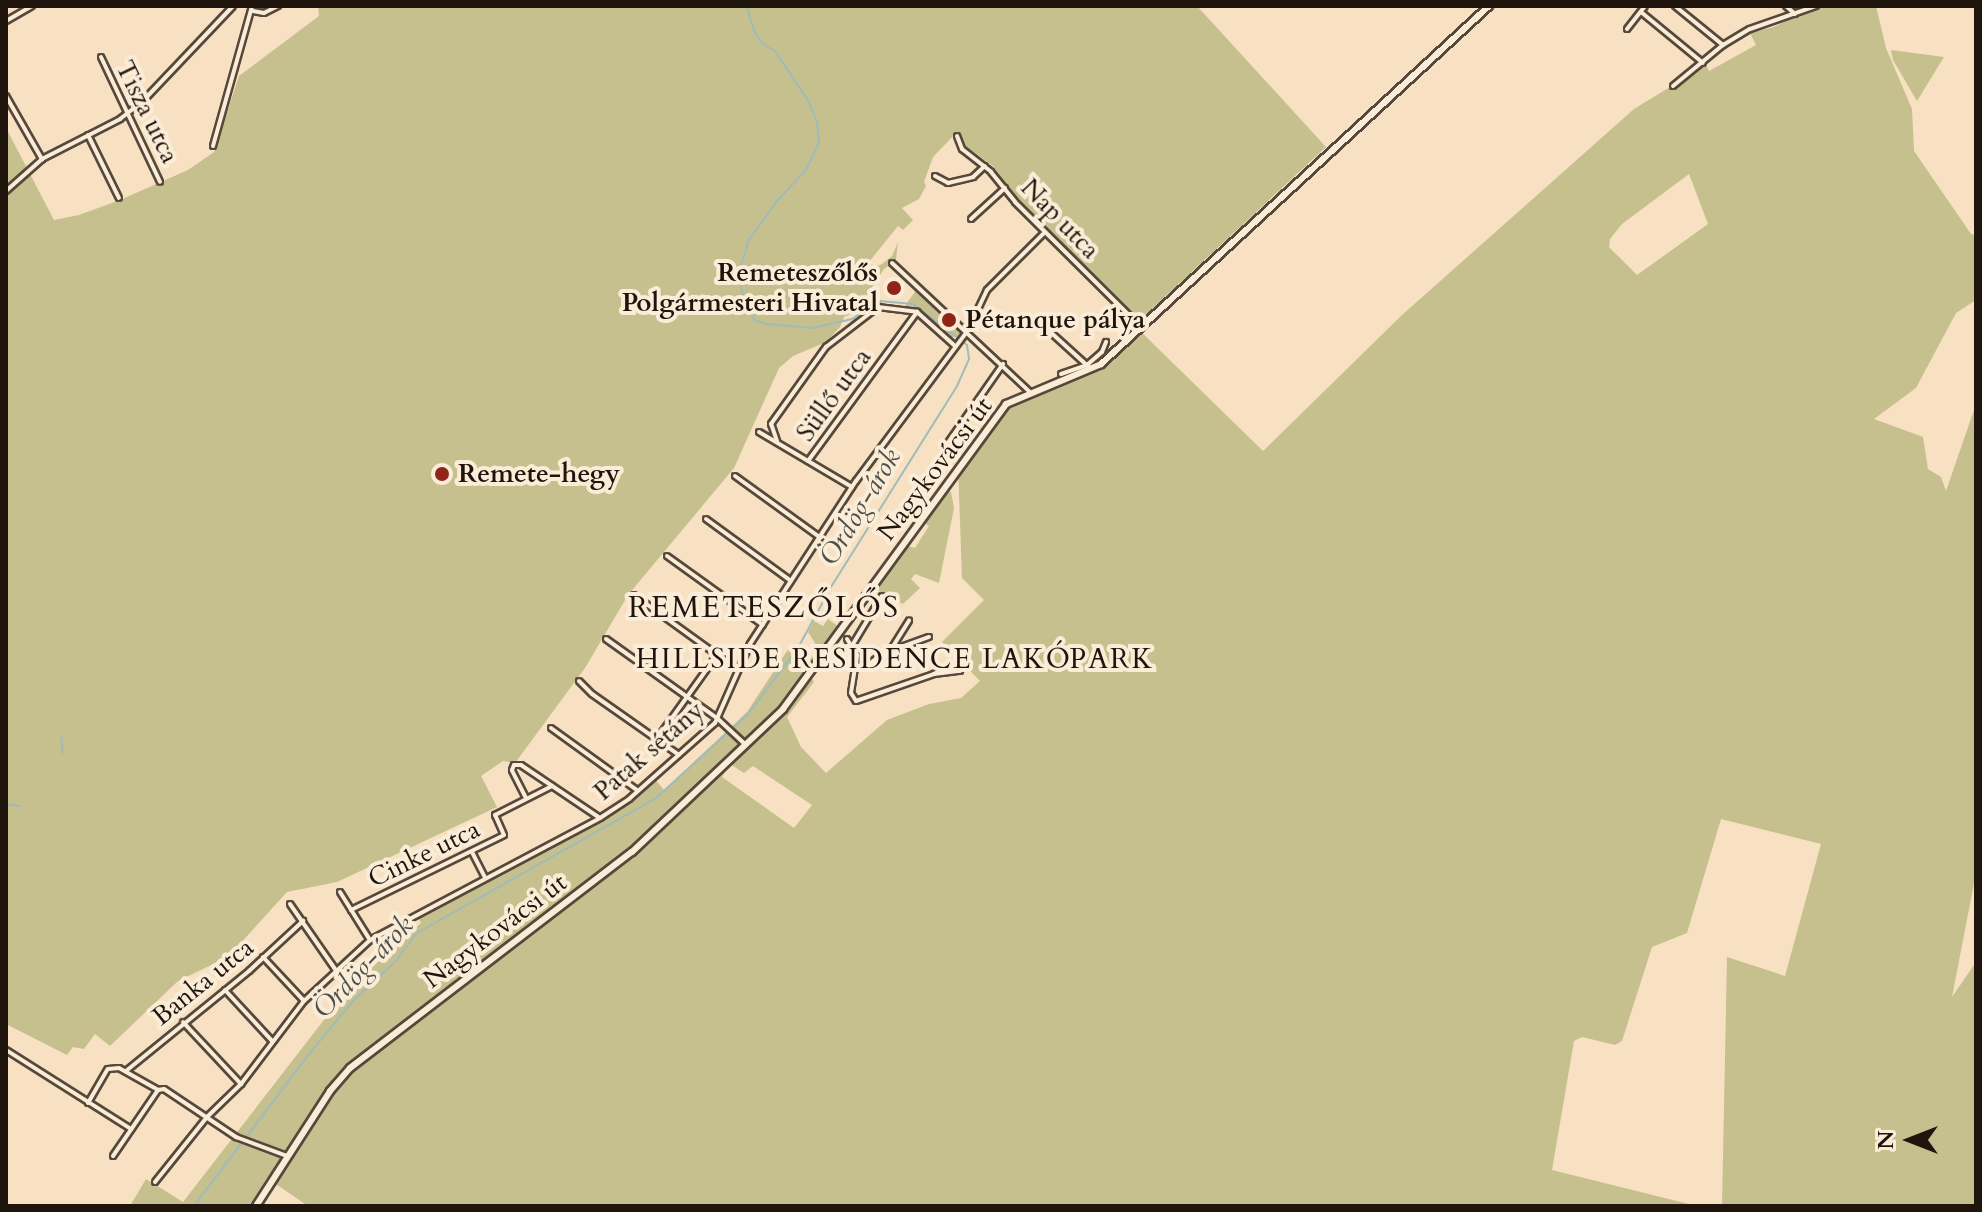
<!DOCTYPE html>
<meta charset="utf-8">
<style>
body{margin:0}
#map{position:relative;width:1982px;height:1212px;overflow:hidden;background:#f7e1c2;font-family:Cardo,serif}
div>[style]{position:absolute}
[style*='--x']{left:calc(var(--x)*1px);top:calc(var(--y)*1px);width:calc(var(--w)*1px);rotate:calc(var(--a)*1deg)}
.green>*{inset:0;background:#c5c08e}
.stream>*{height:2px;margin:-1px;padding:0 1px;transform-origin:1px;border-radius:1px;background:#9fbcbb}
.roads{filter:drop-shadow(2px 0 #56483a) drop-shadow(-2px 0 #56483a) drop-shadow(0 2px #56483a) drop-shadow(0 -2px #56483a)}
.street>*{height:4px;margin:-2px;padding:0 2px;transform-origin:2px;border-radius:2px;background:#faecd7}
.secondary>*{height:6px;margin:-3px;padding:0 3px;transform-origin:3px;border-radius:3px;background:#faecd7}
.dots>*{width:22px;height:22px;translate:-50% -50%;box-sizing:border-box;border:4px solid #faecd7;border-radius:50%}
span{translate:-50% -50%;white-space:nowrap;text-align:center;line-height:1.15;-webkit-text-stroke:8px #faecd7;paint-order:stroke}
.street-label{font-size:26px;color:#20150d}
.poi-label{font-size:26px;color:#20150d;font-weight:700}
.right{translate:-100% -50%;text-align:right}
.left{translate:0 -50%;text-align:left}
.water-label{font-size:28px;color:#4c4f4a;font-style:italic}
.neighbourhood-label{font-size:28px;color:#20150d;letter-spacing:2px}
.quarter-label{font-size:30px;color:#20150d;letter-spacing:2px}
.frame{position:absolute;inset:0;border:8px solid #20150d;pointer-events:none}
.north{position:absolute;left:1870px;top:1100px;width:80px;height:80px;-webkit-text-stroke:6px #faecd7;paint-order:stroke;rotate:270deg;font-size:22px;font-weight:700;line-height:32px;text-align:center;color:#20150d}
.north::after{content:'';display:block;margin:auto;width:28px;height:36px;background:#20150d;clip-path:polygon(50% 0,100% 100%,50% 72%,0 100%)}
</style>
<div id="map">
<div class="green">
<div style="clip-path:polygon(318px 6px,1197px 6px,1326px 147px,1140px 320px,1048px 230px,1011px 192px,993px 166px,959px 141px,955px 134px,933px 157px,924px 182px,926px 186px,919px 199px,902px 208px,913px 220px,903px 230px,898px 226px,869px 262px,875px 267px,882px 264px,892px 256px,898px 242px,896px 260px,884px 269px,857px 311px,844px 317px,840px 327px,826px 342px,793px 356px,779px 368px,734px 468px,628px 595px,585px 668px,515px 763px,503px 761px,481px 776px,497px 807px,337px 882px,287px 892px,228px 957px,178px 981px,110px 1046px,95px 1034px,84px 1049px,73px 1047px,67px 1055px,6px 1024px,6px 128px,54px 220px,79px 215px,120px 200px,188px 170px,214px 152px,239px 76px,319px 16px)"></div>
<div style="clip-path:polygon(evenodd,1816px 6px,1876px 6px,1886px 48px,1912px 109px,1914px 151px,1971px 234px,1976px 235px,1976px 300px,1956px 313px,1916px 388px,1874px 419px,1923px 437px,1928px 469px,1941px 477px,1946px 491px,1976px 404px,1976px 873px,1952px 997px,1976px 962px,1976px 1206px,1722px 1206px,1727px 957px,1785px 976px,1821px 844px,1721px 819px,1687px 933px,1652px 947px,1622px 1041px,1615px 1045px,1582px 1037px,1574px 1041px,1552px 1170px,1697px 1206px,308px 1206px,267px 1178px,249px 1206px,130px 1206px,146px 1179px,183px 1202px,330px 1012px,384px 955px,421px 923px,417px 915px,634px 799px,654px 778px,664px 790px,747px 712px,789px 648px,805px 668px,818px 648px,808px 632px,814px 621px,823px 626px,828px 619px,839px 627px,809px 674px,814px 682px,787px 717px,801px 747px,826px 773px,887px 720px,929px 704px,961px 698px,980px 681px,942px 642px,984px 600px,962px 578px,958px 465px,1012px 398px,1091px 368px,1137px 328px,1263px 451px,1402px 315px,1634px 109px,1706px 65px,1709px 71px,1756px 45px,1750px 33px,1774px 27px,1816px 6px,1689px 174px,1708px 224px,1637px 275px,1609px 247px,1610px 239px,1622px 224px,1689px 174px,1816px 6px,730px 764px,744px 773px,753px 766px,812px 805px,794px 828px,722px 777px,730px 764px)"></div>
<div style="clip-path:polygon(1891px 50px,1944px 57px,1917px 101px,1893px 60px)"></div>
<div style="clip-path:polygon(917px 289px,962px 331px,957px 337px,950px 337px,918px 309px,904px 307px)"></div>
<div style="clip-path:polygon(943px 489px,951px 492px,954px 508px,939px 583px,915px 574px,911px 579px,920px 588px,903px 604px,877px 590px,908px 546px,915px 548px,929px 526px,922px 522px)"></div>
</div>
<div class="stream">
<div style="--x:61;--y:737;--w:16;--a:83"></div>
<div style="--x:6;--y:804;--w:14;--a:8"></div>
<div style="--x:194;--y:1206;--w:191;--a:-52.9"></div>
<div style="--x:309;--y:1054;--w:69;--a:-50.3"></div>
<div style="--x:353;--y:1001;--w:57;--a:-42.9"></div>
<div style="--x:395;--y:962;--w:36;--a:-53"></div>
<div style="--x:417;--y:933;--w:273;--a:-29.4"></div>
<div style="--x:655;--y:799;--w:126;--a:-42.4"></div>
<div style="--x:748;--y:714;--w:83;--a:-52.9"></div>
<div style="--x:798;--y:648;--w:69;--a:-61.6"></div>
<div style="--x:831;--y:587;--w:237;--a:-57.9"></div>
<div style="--x:957;--y:386;--w:30;--a:-66"></div>
<div style="--x:969;--y:359;--w:14;--a:-98"></div>
<div style="--x:967;--y:345;--w:68;--a:-142.8"></div>
<div style="--x:913;--y:304;--w:36;--a:-175"></div>
<div style="--x:877;--y:301;--w:31;--a:144"></div>
<div style="--x:852;--y:319;--w:39;--a:167"></div>
<div style="--x:814;--y:328;--w:48;--a:-175.2"></div>
<div style="--x:766;--y:324;--w:12;--a:-160"></div>
<div style="--x:755;--y:320;--w:18;--a:-128"></div>
<div style="--x:744;--y:306;--w:34;--a:-98"></div>
<div style="--x:739;--y:272;--w:34;--a:-73"></div>
<div style="--x:749;--y:240;--w:47;--a:-54.6"></div>
<div style="--x:776;--y:202;--w:44;--a:-46.8"></div>
<div style="--x:806;--y:170;--w:31;--a:-65"></div>
<div style="--x:819;--y:142;--w:20;--a:-96"></div>
<div style="--x:817;--y:122;--w:22;--a:-112"></div>
<div style="--x:809;--y:102;--w:61;--a:-123.7"></div>
<div style="--x:775;--y:51;--w:14;--a:-150"></div>
<div style="--x:763;--y:44;--w:16;--a:-125"></div>
<div style="--x:754;--y:31;--w:26;--a:-106"></div>
</div>
<div class="roads">
<div class="street">
<div style="--x:1675;--y:6;--w:62;--a:39.1"></div>
<div style="--x:1786;--y:6;--w:12;--a:42"></div>
<div style="--x:253;--y:11;--w:11;--a:10"></div>
<div style="--x:264;--y:13;--w:16;--a:-27"></div>
<div style="--x:1641;--y:12;--w:80;--a:39.4"></div>
<div style="--x:6;--y:21;--w:30;--a:-30"></div>
<div style="--x:1627;--y:29;--w:29;--a:-52"></div>
<div style="--x:101;--y:57;--w:138;--a:64.7"></div>
<div style="--x:1673;--y:86;--w:65;--a:-39.4"></div>
<div style="--x:1723;--y:45;--w:31;--a:-31"></div>
<div style="--x:1750;--y:29;--w:70;--a:-19.2"></div>
<div style="--x:6;--y:96;--w:73;--a:60.3"></div>
<div style="--x:88;--y:135;--w:70;--a:63.8"></div>
<div style="--x:957;--y:136;--w:14;--a:69"></div>
<div style="--x:962;--y:149;--w:37;--a:38"></div>
<div style="--x:991;--y:172;--w:38;--a:51"></div>
<div style="--x:1015;--y:202;--w:177;--a:44.8"></div>
<div style="--x:213;--y:146;--w:145;--a:-74.4"></div>
<div style="--x:935;--y:176;--w:15;--a:28"></div>
<div style="--x:948;--y:183;--w:26;--a:-13"></div>
<div style="--x:973;--y:177;--w:16;--a:-43"></div>
<div style="--x:6;--y:191;--w:48;--a:-41.6"></div>
<div style="--x:42;--y:159;--w:88;--a:-27.1"></div>
<div style="--x:120;--y:119;--w:28;--a:-38"></div>
<div style="--x:142;--y:102;--w:132;--a:-46.5"></div>
<div style="--x:971;--y:219;--w:46;--a:-42.4"></div>
<div style="--x:892;--y:263;--w:189;--a:43.1"></div>
<div style="--x:1047;--y:329;--w:58;--a:42.2"></div>
<div style="--x:1061;--y:374;--w:28;--a:-19"></div>
<div style="--x:1087;--y:365;--w:20;--a:-41"></div>
<div style="--x:1102;--y:352;--w:11;--a:-68"></div>
<div style="--x:759;--y:432;--w:108;--a:30.6"></div>
<div style="--x:777;--y:441;--w:18;--a:-109"></div>
<div style="--x:771;--y:424;--w:95;--a:-54.5"></div>
<div style="--x:826;--y:347;--w:66;--a:-37.6"></div>
<div style="--x:878;--y:307;--w:39;--a:7"></div>
<div style="--x:917;--y:312;--w:51;--a:41.8"></div>
<div style="--x:943;--y:450;--w:105;--a:-55.1"></div>
<div style="--x:808;--y:461;--w:185;--a:-53.8"></div>
<div style="--x:735;--y:476;--w:106;--a:35.8"></div>
<div style="--x:706;--y:519;--w:105;--a:36.1"></div>
<div style="--x:667;--y:556;--w:118;--a:35.7"></div>
<div style="--x:634;--y:595;--w:128;--a:35.8"></div>
<div style="--x:606;--y:639;--w:138;--a:35.5"></div>
<div style="--x:718;--y:719;--w:37;--a:43"></div>
<div style="--x:847;--y:639;--w:19;--a:58"></div>
<div style="--x:857;--y:655;--w:38;--a:99"></div>
<div style="--x:851;--y:693;--w:9;--a:58"></div>
<div style="--x:856;--y:701;--w:83;--a:-19.1"></div>
<div style="--x:934;--y:674;--w:26;--a:-7"></div>
<div style="--x:960;--y:671;--w:3;--a:-72"></div>
<div style="--x:961;--y:668;--w:6;--a:-141"></div>
<div style="--x:956;--y:664;--w:24;--a:156"></div>
<div style="--x:853;--y:644;--w:56;--a:-58.9"></div>
<div style="--x:890;--y:651;--w:36;--a:-58"></div>
<div style="--x:857;--y:666;--w:11;--a:-5"></div>
<div style="--x:868;--y:665;--w:18;--a:-38"></div>
<div style="--x:882;--y:654;--w:50;--a:-19.9"></div>
<div style="--x:579;--y:681;--w:18;--a:45"></div>
<div style="--x:592;--y:694;--w:106;--a:35"></div>
<div style="--x:551;--y:728;--w:107;--a:35.9"></div>
<div style="--x:657;--y:739;--w:103;--a:-54.5"></div>
<div style="--x:526;--y:798;--w:31;--a:-117"></div>
<div style="--x:512;--y:770;--w:5;--a:-68"></div>
<div style="--x:514;--y:765;--w:7;--a:0"></div>
<div style="--x:521;--y:765;--w:95;--a:33.9"></div>
<div style="--x:472;--y:852;--w:29;--a:63"></div>
<div style="--x:340;--y:892;--w:57;--a:58"></div>
<div style="--x:290;--y:904;--w:83;--a:55.3"></div>
<div style="--x:351;--y:910;--w:170;--a:-26.1"></div>
<div style="--x:504;--y:835;--w:22;--a:-114"></div>
<div style="--x:495;--y:815;--w:64;--a:-27"></div>
<div style="--x:263;--y:957;--w:60;--a:47"></div>
<div style="--x:225;--y:990;--w:69;--a:47.3"></div>
<div style="--x:183;--y:1022;--w:85;--a:46.9"></div>
<div style="--x:6;--y:1050;--w:148;--a:32.3"></div>
<div style="--x:126;--y:1071;--w:159;--a:-39.1"></div>
<div style="--x:249;--y:971;--w:74;--a:-42.8"></div>
<div style="--x:88;--y:1103;--w:39;--a:-60"></div>
<div style="--x:108;--y:1069;--w:11;--a:-5"></div>
<div style="--x:119;--y:1068;--w:45;--a:29.4"></div>
<div style="--x:158;--y:1090;--w:6;--a:-9"></div>
<div style="--x:164;--y:1089;--w:87;--a:33.7"></div>
<div style="--x:236;--y:1137;--w:54;--a:20.4"></div>
<div style="--x:113;--y:1156;--w:80;--a:-55.7"></div>
<div style="--x:155;--y:1182;--w:83;--a:-51.3"></div>
<div style="--x:207;--y:1117;--w:47;--a:-44.1"></div>
<div style="--x:241;--y:1084;--w:104;--a:-52.8"></div>
<div style="--x:304;--y:1001;--w:90;--a:-42.7"></div>
<div style="--x:370;--y:940;--w:260;--a:-27.9"></div>
<div style="--x:600;--y:818;--w:35;--a:-33"></div>
<div style="--x:629;--y:799;--w:115;--a:-41.5"></div>
<div style="--x:715;--y:723;--w:86;--a:-66.1"></div>
<div style="--x:750;--y:644;--w:194;--a:-57"></div>
<div style="--x:856;--y:481;--w:188;--a:-53.4"></div>
<div style="--x:968;--y:330;--w:44;--a:-64.6"></div>
<div style="--x:987;--y:290;--w:82;--a:-45"></div>
</div>
<div class="secondary">
<div style="--x:256;--y:1206;--w:137;--a:-57.2"></div>
<div style="--x:330;--y:1091;--w:30;--a:-49"></div>
<div style="--x:350;--y:1068;--w:355;--a:-37.5"></div>
<div style="--x:632;--y:852;--w:208;--a:-43.4"></div>
<div style="--x:783;--y:709;--w:378;--a:-53.8"></div>
<div style="--x:1006;--y:404;--w:103;--a:-22.8"></div>
<div style="--x:1101;--y:364;--w:528;--a:-42.7"></div>
</div>
</div>
<div class="dots">
<div style="left:894px;top:288px;background:#8f2418"></div>
<div style="left:949px;top:320px;background:#8f2418"></div>
<div style="left:442px;top:474px;background:#8f2418"></div>
</div>
<div class="street-label">
<span style="left:147px;top:112px;rotate:64deg">Tisza utca</span>
<span style="left:1060px;top:219px;rotate:46deg">Nap utca</span>
<span style="left:834px;top:395px;rotate:-54deg">Süllő utca</span>
<span style="left:935px;top:469px;rotate:-53deg">Nagykovácsi út</span>
<span style="left:649px;top:751px;rotate:-41deg">Patak sétány</span>
<span style="left:424px;top:854px;rotate:-26deg">Cinke utca</span>
<span style="left:495px;top:931px;rotate:-37deg">Nagykovácsi út</span>
<span style="left:203px;top:982px;rotate:-39deg">Banka utca</span>
</div>
<div class="poi-label">
<span class="right" style="left:878px;top:288px">Remeteszőlős<br>Polgármesteri Hivatal</span>
<span class="left" style="left:965px;top:320px">Pétanque pálya</span>
<span class="left" style="left:458px;top:474px">Remete-hegy</span>
</div>
<div class="water-label">
<span style="left:860px;top:507px;rotate:-59deg">Ördög-árok</span>
<span style="left:363px;top:967px;rotate:-46deg">Ördög-árok</span>
</div>
<div class="neighbourhood-label">
<span style="left:895px;top:659px">HILLSIDE RESIDENCE LAKÓPARK</span>
</div>
<div class="quarter-label">
<span style="left:764px;top:608px">REMETESZŐLŐS</span>
</div>
<div class="frame"></div>
<div class="north">N</div>
</div>
